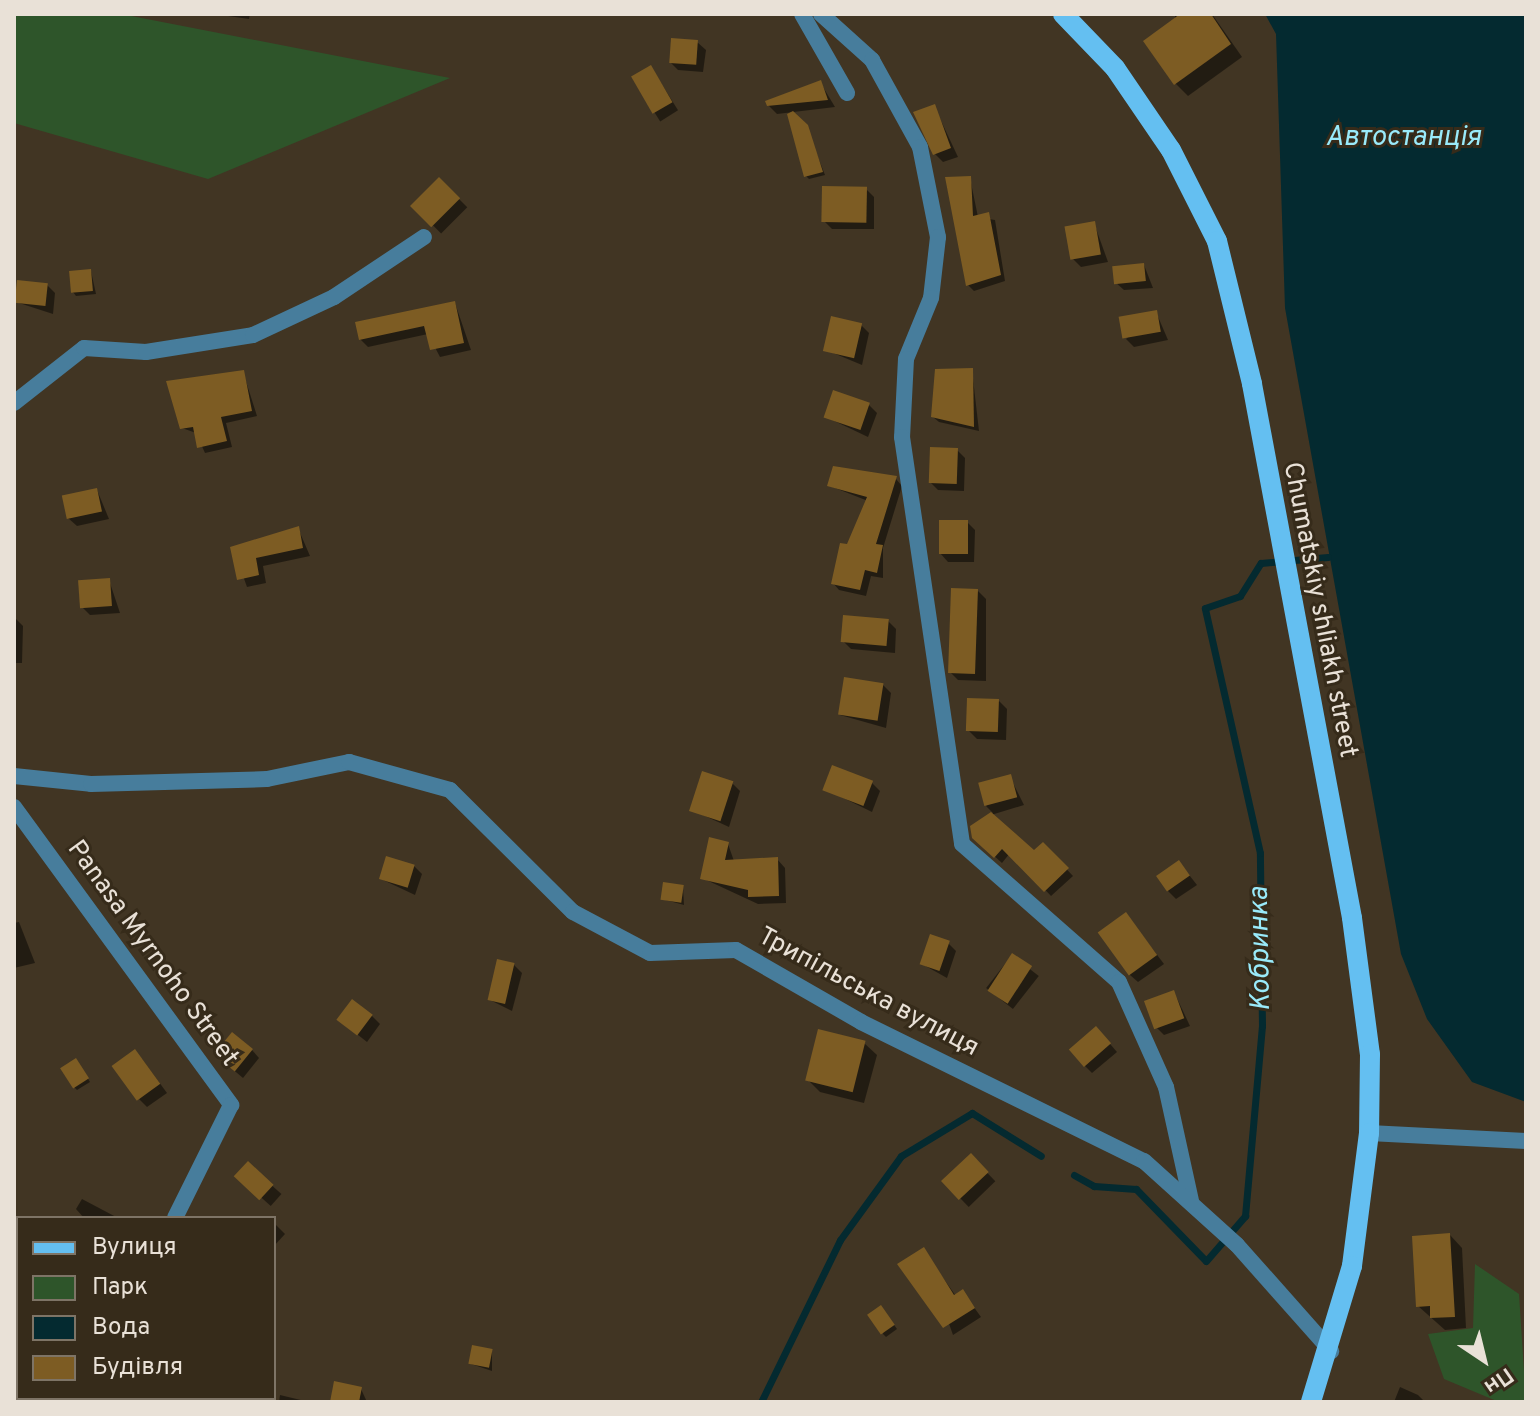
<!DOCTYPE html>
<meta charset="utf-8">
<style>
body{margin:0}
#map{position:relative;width:1540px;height:1416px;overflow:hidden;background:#413523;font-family:Overpass,sans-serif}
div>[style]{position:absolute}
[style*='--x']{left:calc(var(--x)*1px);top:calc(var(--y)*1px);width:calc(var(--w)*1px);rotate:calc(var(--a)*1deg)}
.green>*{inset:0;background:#2e552a}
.water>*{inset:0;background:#042a30}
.shadow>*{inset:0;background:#0007;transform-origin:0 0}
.stream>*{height:7px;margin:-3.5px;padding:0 3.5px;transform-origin:3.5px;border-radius:3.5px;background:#042a30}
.building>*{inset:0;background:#7d5c23;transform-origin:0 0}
.minor>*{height:16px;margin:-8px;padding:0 8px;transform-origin:8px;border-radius:8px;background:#477d9c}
.primary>*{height:20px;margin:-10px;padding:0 10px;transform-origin:10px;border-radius:10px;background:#64bff1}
span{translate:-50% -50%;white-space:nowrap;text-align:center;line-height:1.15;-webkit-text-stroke:6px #362b1a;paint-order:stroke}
.street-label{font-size:26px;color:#e9e1d7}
.water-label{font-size:28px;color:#99eafa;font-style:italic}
.frame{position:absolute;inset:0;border:16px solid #e9e1d7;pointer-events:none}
.legend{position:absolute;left:16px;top:1216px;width:260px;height:184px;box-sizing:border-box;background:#362b1a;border:2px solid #7e7466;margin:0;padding:10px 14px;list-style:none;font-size:24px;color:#e9e1d7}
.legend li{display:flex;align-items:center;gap:16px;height:40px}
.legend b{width:40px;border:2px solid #7e7466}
.north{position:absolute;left:1444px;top:1320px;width:80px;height:80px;-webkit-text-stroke:6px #362b1a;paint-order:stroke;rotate:145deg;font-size:22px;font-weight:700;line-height:32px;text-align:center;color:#e9e1d7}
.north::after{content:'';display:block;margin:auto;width:28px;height:36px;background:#e9e1d7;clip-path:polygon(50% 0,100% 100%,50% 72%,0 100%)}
</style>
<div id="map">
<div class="green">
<div style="clip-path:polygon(14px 14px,121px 14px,450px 78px,208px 179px,14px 123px)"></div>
<div style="clip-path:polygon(1475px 1264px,1519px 1294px,1526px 1402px,1499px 1402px,1444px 1379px,1428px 1334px,1473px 1328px)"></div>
</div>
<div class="water">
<div style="clip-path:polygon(1265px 14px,1526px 14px,1526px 1102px,1472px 1082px,1427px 1019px,1401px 954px,1285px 308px,1276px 34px)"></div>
</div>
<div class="shadow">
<div style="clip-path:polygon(214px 14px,250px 14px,249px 19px)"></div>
<div style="clip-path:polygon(1175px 14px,1212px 14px,1242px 57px,1188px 96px,1175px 83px)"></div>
<div style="clip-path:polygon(697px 42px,706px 50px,703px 72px,678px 70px,670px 62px)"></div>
<div style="left:651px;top:67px;width:51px;height:21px;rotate:58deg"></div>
<div style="clip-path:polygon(820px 82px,835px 107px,777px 114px,768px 105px)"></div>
<div style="clip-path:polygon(934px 106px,958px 157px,943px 162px,935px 154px)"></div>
<div style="clip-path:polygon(806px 127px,825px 175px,809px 179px,806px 176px)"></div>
<div style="clip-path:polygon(970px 178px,978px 217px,995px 220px,1005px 281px,974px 291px,968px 285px)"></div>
<div style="left:439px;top:179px;width:40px;height:37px;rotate:45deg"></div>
<div style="clip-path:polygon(866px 189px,874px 197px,874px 229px,832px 229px,824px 221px)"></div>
<div style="clip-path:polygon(1094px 223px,1108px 262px,1081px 267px,1073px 259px)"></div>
<div style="clip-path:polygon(1144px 265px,1153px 288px,1124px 290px,1115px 282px)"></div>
<div style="clip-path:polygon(91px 271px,96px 294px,76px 296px,73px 292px)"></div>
<div style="clip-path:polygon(47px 285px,55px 293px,53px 314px,16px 302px)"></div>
<div style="clip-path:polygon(455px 303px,471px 350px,440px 357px,428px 334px,368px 347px,360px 339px)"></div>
<div style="clip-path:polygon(1156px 312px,1168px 340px,1134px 347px,1126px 339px)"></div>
<div style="clip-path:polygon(861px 325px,869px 333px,862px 365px,826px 350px)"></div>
<div style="clip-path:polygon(972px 370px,979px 431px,939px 422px,933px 417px)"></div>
<div style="clip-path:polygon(243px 372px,257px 416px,226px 423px,232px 447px,205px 453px,196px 433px,182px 428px)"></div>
<div style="clip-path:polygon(869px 405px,877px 413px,868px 437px,826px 417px)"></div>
<div style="clip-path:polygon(957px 450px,965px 458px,964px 491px,938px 490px,930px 482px)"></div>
<div style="clip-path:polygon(896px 479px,902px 486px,883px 548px,883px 578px,871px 576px,866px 596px,839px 590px,833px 583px,868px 501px,830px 486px)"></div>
<div style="clip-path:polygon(97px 490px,109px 519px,77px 526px,68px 518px)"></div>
<div style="clip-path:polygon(967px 522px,975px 530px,974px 562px,948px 562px,940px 553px)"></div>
<div style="clip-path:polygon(298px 528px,310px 556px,263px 566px,266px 583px,247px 587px,233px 548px)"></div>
<div style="clip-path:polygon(109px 580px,120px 613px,90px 615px,82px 607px)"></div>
<div style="clip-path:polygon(978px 591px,986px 599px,986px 681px,958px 680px,950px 672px)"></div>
<div style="clip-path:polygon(14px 617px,23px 626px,22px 663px,14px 663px)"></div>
<div style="clip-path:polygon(888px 621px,896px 629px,895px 653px,851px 649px,843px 641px)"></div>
<div style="clip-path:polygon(883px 685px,891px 693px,886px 728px,840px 715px)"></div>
<div style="clip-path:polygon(999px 701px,1007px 709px,1006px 740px,977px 739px,968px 730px)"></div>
<div style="clip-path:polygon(1010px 777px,1024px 805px,991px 815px,1034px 853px,1043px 844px,1073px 876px,1051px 896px,1010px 853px,1002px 863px,981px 844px,973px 827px,993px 813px,986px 806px)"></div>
<div style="clip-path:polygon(732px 783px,740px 791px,729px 827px,692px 810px)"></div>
<div style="clip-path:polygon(872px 783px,880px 791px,872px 812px,825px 789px)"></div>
<div style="clip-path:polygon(728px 844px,734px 861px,777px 859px,785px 868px,786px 903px,758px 904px,702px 878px)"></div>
<div style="clip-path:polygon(1179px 862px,1197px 885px,1176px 899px,1168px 891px)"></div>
<div style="clip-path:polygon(414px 866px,422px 874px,415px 895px,381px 879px)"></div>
<div style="clip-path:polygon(683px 887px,684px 905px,662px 899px)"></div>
<div style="clip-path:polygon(1126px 914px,1164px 964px,1138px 982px,1130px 975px)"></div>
<div style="clip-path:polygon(19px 922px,35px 963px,14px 968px,14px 923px)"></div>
<div style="clip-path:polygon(948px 943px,956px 951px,947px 978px,922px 964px)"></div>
<div style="left:1012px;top:955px;width:34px;height:42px;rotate:38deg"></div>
<div style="clip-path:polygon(514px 965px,522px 973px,512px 1011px,488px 999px)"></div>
<div style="clip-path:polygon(1174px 992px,1190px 1026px,1164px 1035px,1156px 1027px)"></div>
<div style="clip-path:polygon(372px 1016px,380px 1024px,367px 1042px,339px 1020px)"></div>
<div style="clip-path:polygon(1104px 1037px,1117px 1052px,1092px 1073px,1084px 1065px)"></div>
<div style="clip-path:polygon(864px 1043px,877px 1055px,864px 1103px,820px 1092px,807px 1079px)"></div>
<div style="clip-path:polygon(252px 1050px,259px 1058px,243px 1078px,224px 1062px)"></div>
<div style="clip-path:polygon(142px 1059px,167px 1093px,147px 1107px,139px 1099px)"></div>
<div style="clip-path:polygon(79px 1064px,90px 1082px,77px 1090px,74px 1087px)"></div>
<div style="left:971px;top:1156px;width:35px;height:37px;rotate:46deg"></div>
<div style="left:248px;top:1164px;width:45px;height:16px;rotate:42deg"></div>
<div style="clip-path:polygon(82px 1199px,118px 1218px,84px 1218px,76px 1209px)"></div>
<div style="clip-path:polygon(274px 1223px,285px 1234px,274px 1246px)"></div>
<div style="clip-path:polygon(1450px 1235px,1462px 1248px,1466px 1328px,1445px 1330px,1418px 1306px)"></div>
<div style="clip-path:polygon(923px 1250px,956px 1296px,963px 1292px,981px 1317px,953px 1335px)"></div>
<div style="clip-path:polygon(884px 1311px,897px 1329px,886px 1337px,883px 1334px)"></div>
<div style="clip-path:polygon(492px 1351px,492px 1371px,471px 1364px)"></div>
<div style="clip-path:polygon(1400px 1387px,1418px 1395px,1425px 1402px,1394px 1402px)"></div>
<div style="clip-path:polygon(361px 1389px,367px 1402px,332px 1402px)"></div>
<div style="clip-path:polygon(280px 1395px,309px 1402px,279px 1402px)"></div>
<div style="clip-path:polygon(209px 1398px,245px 1398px,264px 1402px,208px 1402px)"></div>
</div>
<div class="stream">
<div style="--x:1074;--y:1175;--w:23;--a:29"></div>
<div style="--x:1094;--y:1186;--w:42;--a:4.1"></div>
<div style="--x:1136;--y:1189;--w:100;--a:45.8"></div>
<div style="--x:1206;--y:1261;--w:60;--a:-49.1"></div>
<div style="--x:1245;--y:1216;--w:191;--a:-84.9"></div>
<div style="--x:1262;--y:1026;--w:173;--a:-90.7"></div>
<div style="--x:1260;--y:853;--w:251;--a:-102.7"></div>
<div style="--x:1205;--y:608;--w:37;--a:-19"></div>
<div style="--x:1240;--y:596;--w:39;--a:-58"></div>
<div style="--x:1261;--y:563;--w:67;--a:-5.1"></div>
<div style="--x:761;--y:1402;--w:180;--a:-64"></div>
<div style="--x:840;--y:1240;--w:104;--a:-54"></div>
<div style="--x:901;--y:1156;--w:83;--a:-31.2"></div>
<div style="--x:972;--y:1113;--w:81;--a:31.9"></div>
</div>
<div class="building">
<div style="clip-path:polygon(1180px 14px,1211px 14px,1231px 44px,1174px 85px,1143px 41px)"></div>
<div style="left:671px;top:38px;width:27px;height:25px;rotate:4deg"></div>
<div style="left:651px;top:65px;width:43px;height:23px;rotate:60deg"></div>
<div style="clip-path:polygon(821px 80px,828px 100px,767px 106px,765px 101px)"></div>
<div style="clip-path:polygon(935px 104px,951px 148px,933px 155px,913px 112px)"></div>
<div style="clip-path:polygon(793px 111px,808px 125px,823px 172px,804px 177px,787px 114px)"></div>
<div style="clip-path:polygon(971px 176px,973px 216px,989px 212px,1001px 275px,966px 286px,945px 177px)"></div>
<div style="left:439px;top:177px;width:30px;height:41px;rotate:45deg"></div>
<div style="left:822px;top:186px;width:45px;height:36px;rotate:1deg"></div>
<div style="left:1095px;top:221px;width:34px;height:31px;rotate:80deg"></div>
<div style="left:1144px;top:263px;width:18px;height:32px;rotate:84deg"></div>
<div style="left:91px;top:269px;width:22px;height:22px;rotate:85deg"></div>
<div style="left:17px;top:280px;width:31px;height:23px;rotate:6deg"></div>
<div style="clip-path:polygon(455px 301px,464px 343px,430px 350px,424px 326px,359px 340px,355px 322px)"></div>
<div style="left:1157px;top:310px;width:22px;height:39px;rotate:80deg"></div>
<div style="left:831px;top:316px;width:32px;height:36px;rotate:13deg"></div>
<div style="clip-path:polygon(973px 368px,974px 427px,931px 417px,935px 369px)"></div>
<div style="clip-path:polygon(244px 370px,252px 411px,221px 417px,227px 441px,197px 448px,193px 427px,180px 429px,166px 381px)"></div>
<div style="left:833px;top:390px;width:39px;height:29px;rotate:19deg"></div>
<div style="left:930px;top:447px;width:28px;height:36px;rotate:2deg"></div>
<div style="clip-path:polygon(833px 466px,897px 476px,876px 544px,883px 545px,877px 573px,865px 570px,860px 590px,831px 584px,840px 543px,847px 544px,867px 497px,827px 486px)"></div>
<div style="left:97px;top:488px;width:24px;height:36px;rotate:78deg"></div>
<div style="left:939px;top:520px;width:29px;height:34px"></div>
<div style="clip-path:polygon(299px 526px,303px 548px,256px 558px,259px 575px,237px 580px,230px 547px)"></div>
<div style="left:110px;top:578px;width:28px;height:32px;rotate:86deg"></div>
<div style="left:951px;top:588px;width:27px;height:85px;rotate:2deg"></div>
<div style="left:843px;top:615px;width:46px;height:27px;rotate:5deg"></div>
<div style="left:844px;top:677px;width:40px;height:38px;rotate:9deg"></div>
<div style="left:967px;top:698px;width:32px;height:33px;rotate:2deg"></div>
<div style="left:832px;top:765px;width:44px;height:27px;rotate:21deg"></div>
<div style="left:702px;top:771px;width:33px;height:42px;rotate:18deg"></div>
<div style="left:1011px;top:774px;width:24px;height:34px;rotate:75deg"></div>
<div style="clip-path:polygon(991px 812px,1034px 850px,1043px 842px,1069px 868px,1044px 892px,1002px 849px,994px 858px,972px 838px,970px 826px)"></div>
<div style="clip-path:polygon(709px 837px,729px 842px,725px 860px,778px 857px,779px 896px,748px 897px,748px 890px,700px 879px)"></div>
<div style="left:386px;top:856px;width:30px;height:24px;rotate:17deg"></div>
<div style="left:1179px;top:860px;width:19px;height:28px;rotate:55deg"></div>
<div style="left:663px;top:882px;width:21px;height:18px;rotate:8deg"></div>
<div style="left:1126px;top:912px;width:53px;height:35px;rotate:54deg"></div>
<div style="left:930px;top:934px;width:21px;height:32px;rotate:19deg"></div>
<div style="left:1012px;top:953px;width:24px;height:45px;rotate:33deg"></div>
<div style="left:497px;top:959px;width:18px;height:42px;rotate:13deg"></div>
<div style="left:1174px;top:990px;width:30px;height:32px;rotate:70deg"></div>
<div style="left:352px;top:999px;width:26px;height:26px;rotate:37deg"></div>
<div style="left:1096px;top:1026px;width:23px;height:36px;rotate:49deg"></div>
<div style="left:818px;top:1029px;width:49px;height:53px;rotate:14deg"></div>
<div style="left:232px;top:1032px;width:27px;height:29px;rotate:39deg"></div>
<div style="left:135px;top:1049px;width:43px;height:29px;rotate:54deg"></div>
<div style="left:76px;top:1058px;width:24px;height:19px;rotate:57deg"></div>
<div style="left:971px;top:1153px;width:26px;height:41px;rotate:47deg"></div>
<div style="left:248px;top:1161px;width:35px;height:21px;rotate:43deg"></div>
<div style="clip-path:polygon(1450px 1233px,1455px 1317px,1430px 1318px,1430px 1306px,1416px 1307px,1412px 1236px)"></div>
<div style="clip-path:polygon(924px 1247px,954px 1295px,963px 1289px,975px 1308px,943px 1328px,897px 1264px)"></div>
<div style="left:881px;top:1305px;width:24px;height:17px;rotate:55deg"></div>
<div style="left:472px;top:1345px;width:21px;height:19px;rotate:11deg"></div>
<div style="clip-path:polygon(334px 1381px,362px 1387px,359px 1402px,330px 1402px)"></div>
</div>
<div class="minor">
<div style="--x:802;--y:14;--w:91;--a:60.3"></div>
<div style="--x:821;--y:14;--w:69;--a:42"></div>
<div style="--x:872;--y:60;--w:99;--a:61.1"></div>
<div style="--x:920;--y:147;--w:92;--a:78.7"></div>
<div style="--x:938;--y:237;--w:61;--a:96.5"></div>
<div style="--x:931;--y:298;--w:66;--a:112.3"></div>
<div style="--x:906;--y:359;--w:78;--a:92.9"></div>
<div style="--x:902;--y:437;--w:411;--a:81.6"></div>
<div style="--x:962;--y:844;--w:209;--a:41.3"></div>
<div style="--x:1119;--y:982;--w:115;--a:65.9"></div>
<div style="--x:1166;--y:1087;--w:117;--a:77.6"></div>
<div style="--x:14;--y:403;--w:89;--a:-38.2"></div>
<div style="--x:84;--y:348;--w:62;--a:3.7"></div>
<div style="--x:146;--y:352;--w:108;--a:-9"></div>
<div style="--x:253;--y:335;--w:89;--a:-25.1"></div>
<div style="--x:334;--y:297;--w:108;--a:-33.7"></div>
<div style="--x:14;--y:776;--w:77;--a:5.9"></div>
<div style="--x:91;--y:784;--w:176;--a:-1.6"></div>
<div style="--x:267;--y:779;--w:84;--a:-11.7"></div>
<div style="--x:349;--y:762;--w:105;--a:15.5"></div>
<div style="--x:450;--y:790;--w:173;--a:44.8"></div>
<div style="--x:573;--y:912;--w:87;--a:28"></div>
<div style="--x:650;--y:953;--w:86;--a:-2"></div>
<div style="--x:736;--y:950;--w:144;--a:29.9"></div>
<div style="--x:861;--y:1022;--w:315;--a:26.2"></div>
<div style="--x:1144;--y:1161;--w:125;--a:42.1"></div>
<div style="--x:1237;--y:1245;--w:142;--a:48.4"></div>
<div style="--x:14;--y:807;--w:369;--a:53.9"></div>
<div style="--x:231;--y:1105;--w:126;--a:116.4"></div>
<div style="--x:1369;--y:1133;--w:157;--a:2.9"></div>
<div style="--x:171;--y:1398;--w:4;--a:76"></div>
</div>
<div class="primary">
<div style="--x:1063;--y:14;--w:75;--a:46.1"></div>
<div style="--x:1115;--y:68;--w:99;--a:55.7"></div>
<div style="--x:1171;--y:150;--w:102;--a:63.2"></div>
<div style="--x:1217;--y:241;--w:147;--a:76.2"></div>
<div style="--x:1252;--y:384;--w:543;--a:79.39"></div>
<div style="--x:1352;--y:918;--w:137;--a:82.5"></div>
<div style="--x:1370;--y:1054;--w:79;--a:90.7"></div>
<div style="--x:1369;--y:1133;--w:134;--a:97.3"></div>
<div style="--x:1352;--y:1266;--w:142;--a:106.8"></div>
</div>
<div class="street-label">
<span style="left:1319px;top:610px;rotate:79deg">Chumatskiy shliakh street</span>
<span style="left:152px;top:954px;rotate:54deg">Panasa Myrnoho Street</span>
<span style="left:868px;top:993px;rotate:28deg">Трипільська вулиця</span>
</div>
<div class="water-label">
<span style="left:1403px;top:138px">Автостанція</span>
<span style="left:1261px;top:949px;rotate:-91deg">Кобринка</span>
</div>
<div class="frame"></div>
<ul class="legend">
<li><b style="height:10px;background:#64bff1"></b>Вулиця</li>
<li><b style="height:22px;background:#2e552a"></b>Парк</li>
<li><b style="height:22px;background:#042a30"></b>Вода</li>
<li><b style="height:22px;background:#7d5c23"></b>Будівля</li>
</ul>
<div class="north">Пн</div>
</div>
